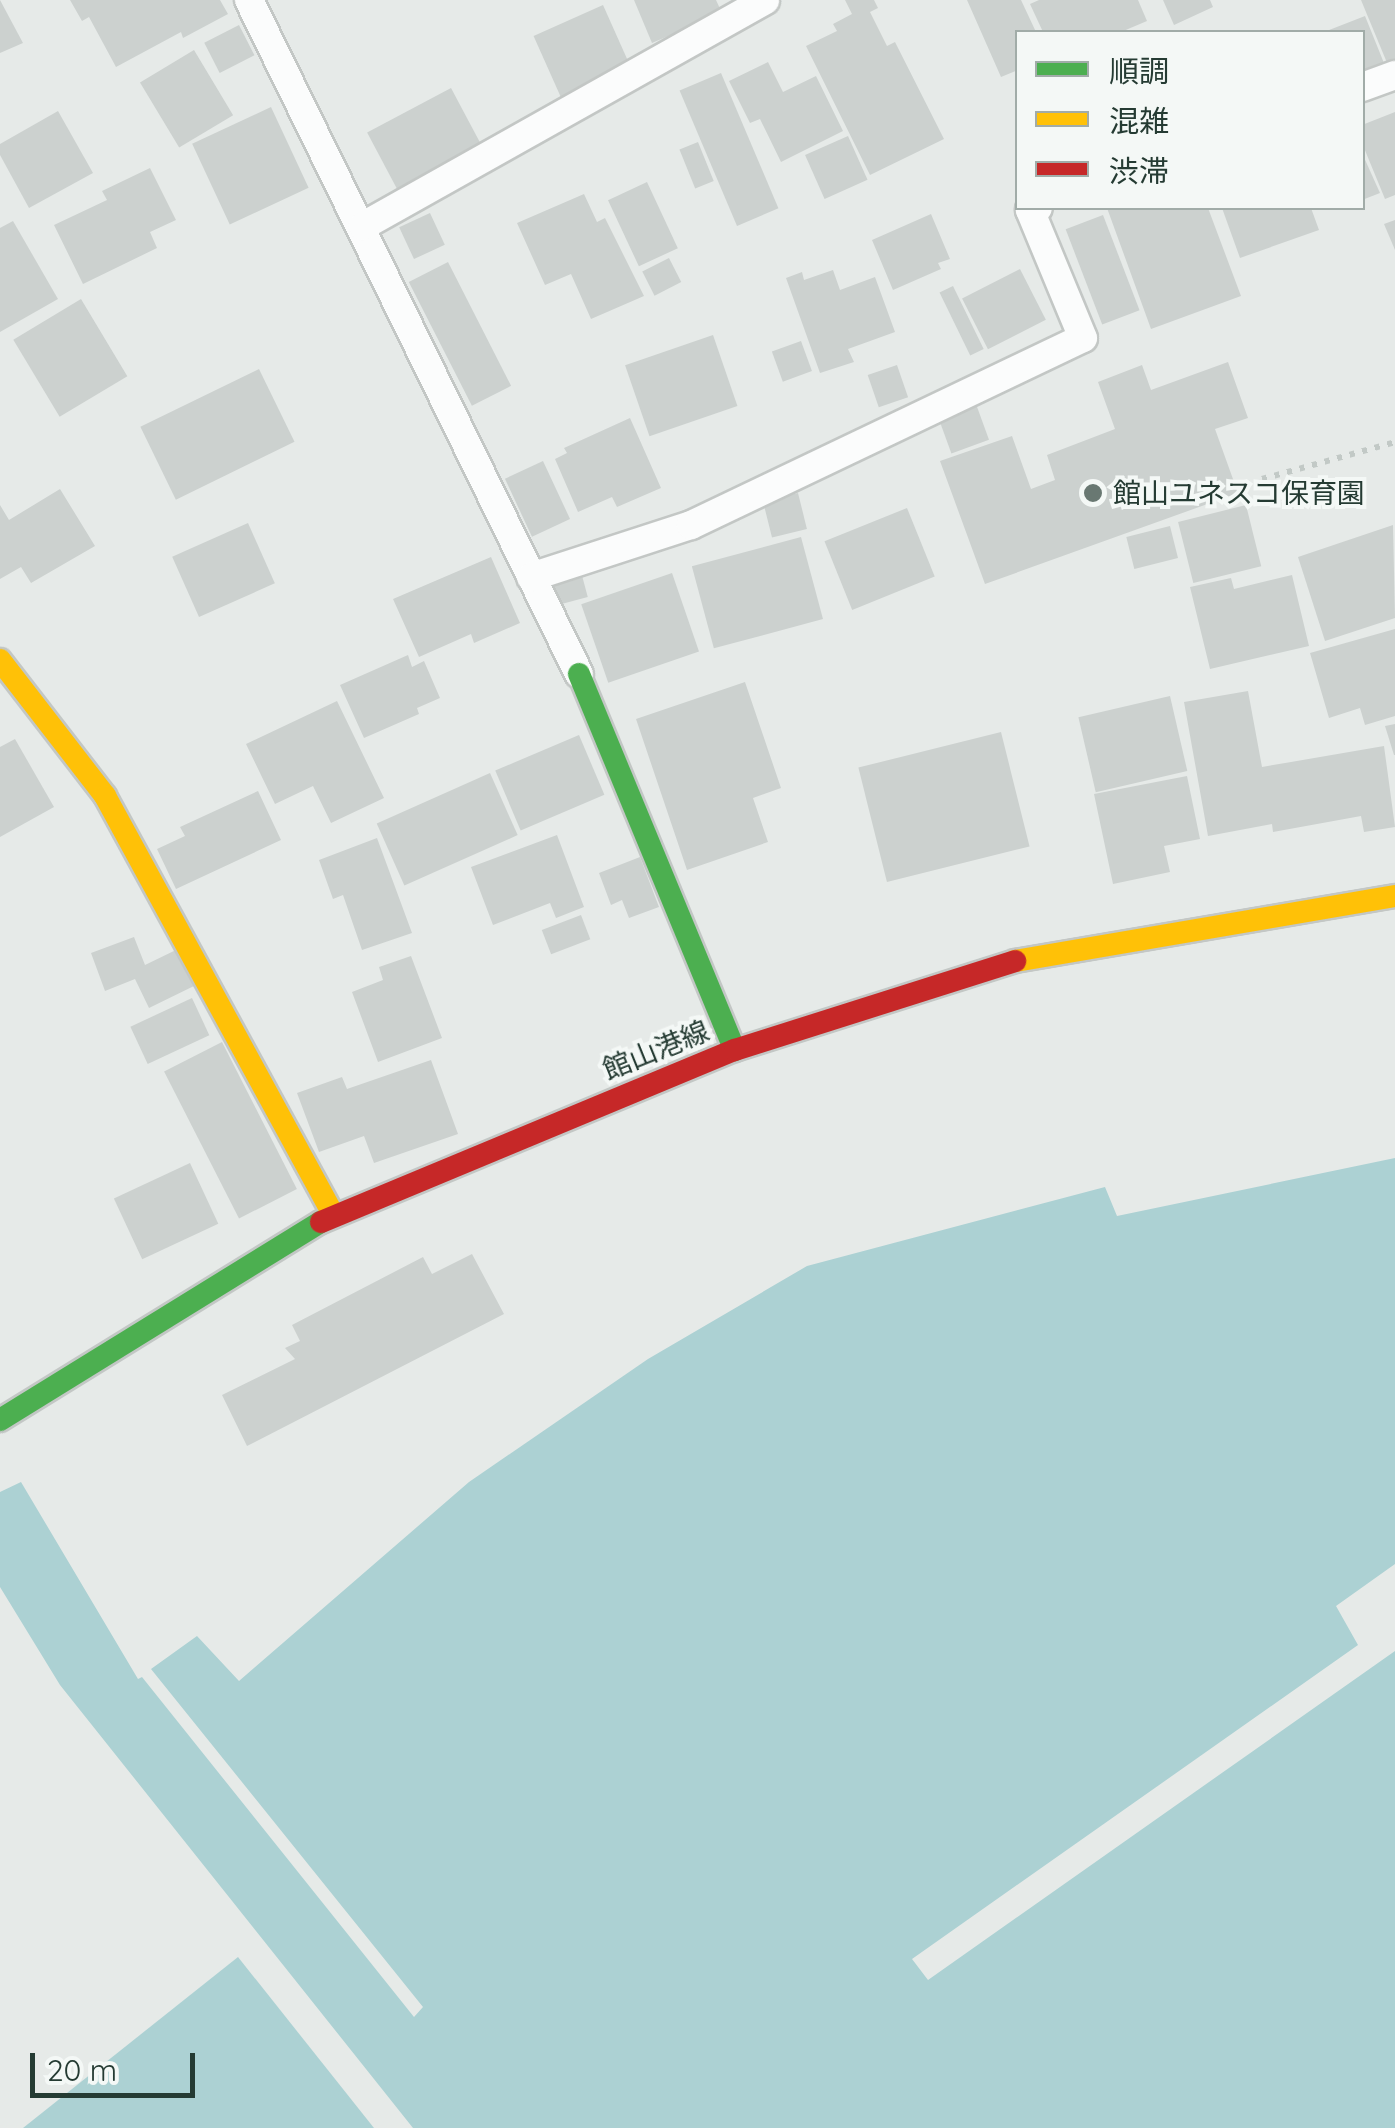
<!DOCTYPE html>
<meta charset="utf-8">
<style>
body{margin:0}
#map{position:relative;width:1395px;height:2128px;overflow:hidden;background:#e6eae8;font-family:Quicksand,"Noto Sans JP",sans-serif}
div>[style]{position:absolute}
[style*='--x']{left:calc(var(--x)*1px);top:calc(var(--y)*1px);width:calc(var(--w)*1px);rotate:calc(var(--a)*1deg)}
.water>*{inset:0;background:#acd1d3}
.building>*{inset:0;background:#ccd1cf;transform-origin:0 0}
.path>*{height:6px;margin-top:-3px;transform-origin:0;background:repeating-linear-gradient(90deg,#c2c9c6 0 5px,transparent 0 13px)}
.roads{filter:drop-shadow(2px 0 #c3c7c5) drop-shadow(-2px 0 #c3c7c5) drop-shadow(0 2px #c3c7c5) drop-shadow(0 -2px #c3c7c5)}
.lane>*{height:28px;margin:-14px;padding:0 14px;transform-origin:14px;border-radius:14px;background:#fbfcfc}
.fast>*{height:22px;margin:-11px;padding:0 11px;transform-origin:11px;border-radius:11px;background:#4caf50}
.slow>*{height:22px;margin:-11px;padding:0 11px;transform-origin:11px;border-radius:11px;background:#ffc107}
.jam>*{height:22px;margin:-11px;padding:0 11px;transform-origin:11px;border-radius:11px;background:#c62828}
.dots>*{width:28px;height:28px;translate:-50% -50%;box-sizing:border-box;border:5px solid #f4f8f6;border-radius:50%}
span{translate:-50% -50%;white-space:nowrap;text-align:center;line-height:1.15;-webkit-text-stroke:8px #f4f8f6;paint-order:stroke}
.poi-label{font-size:28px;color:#253b33}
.left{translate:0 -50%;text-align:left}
.street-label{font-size:28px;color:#253b33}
.legend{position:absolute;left:1015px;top:30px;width:350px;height:180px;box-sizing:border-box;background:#f4f8f6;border:2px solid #a1aca8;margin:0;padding:12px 18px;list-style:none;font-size:30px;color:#253b33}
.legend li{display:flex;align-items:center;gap:20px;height:50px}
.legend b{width:50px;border:2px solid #a1aca8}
.scale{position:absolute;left:30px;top:2053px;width:165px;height:45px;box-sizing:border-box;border:5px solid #253b33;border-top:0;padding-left:12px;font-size:30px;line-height:35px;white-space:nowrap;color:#253b33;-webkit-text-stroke:8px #f4f8f6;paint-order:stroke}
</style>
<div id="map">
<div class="water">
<div style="clip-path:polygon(1395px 1158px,1395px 1564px,1336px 1606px,1358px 1645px,912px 1959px,928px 1980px,1395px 1651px,1395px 2128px,413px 2128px,60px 1685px,0 1587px,0 1492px,21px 1482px,138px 1679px,142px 1677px,414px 2017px,423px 2007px,151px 1669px,197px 1636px,239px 1681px,469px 1482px,648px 1359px,807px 1266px,1105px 1187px,1117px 1216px)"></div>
<div style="clip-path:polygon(238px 1957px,374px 2128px,23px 2128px)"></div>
</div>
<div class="building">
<div style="clip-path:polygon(0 0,23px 43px,0 53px)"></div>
<div style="clip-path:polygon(70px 0,220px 0,228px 14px,183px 38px,181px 32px,116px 67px,89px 17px,82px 21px)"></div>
<div style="clip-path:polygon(634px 0,716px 0,722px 13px,652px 43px)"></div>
<div style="clip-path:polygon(845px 0,874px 0,878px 8px,870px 12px,887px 46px,895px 42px,944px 139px,870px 175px,806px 46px,837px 31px,833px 24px,852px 14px)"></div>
<div style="clip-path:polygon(967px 0,1021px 0,1036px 32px,1018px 32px,1018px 70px,1001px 77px)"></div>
<div style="clip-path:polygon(1039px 0,1138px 0,1147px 21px,1121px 32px,1043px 32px,1030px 4px)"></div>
<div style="clip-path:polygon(1163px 0,1210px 0,1213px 7px,1174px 25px)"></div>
<div style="clip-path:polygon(1361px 0,1395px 0,1395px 68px,1390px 70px)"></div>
<div style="left:603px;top:5px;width:68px;height:76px;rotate:66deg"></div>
<div style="clip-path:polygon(1365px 16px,1388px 73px,1362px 84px,1362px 32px,1324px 32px)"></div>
<div style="left:239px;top:25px;width:34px;height:39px;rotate:63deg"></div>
<div style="left:194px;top:50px;width:76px;height:63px;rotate:59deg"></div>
<div style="clip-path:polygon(768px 62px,783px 92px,816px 76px,843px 131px,781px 162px,760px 119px,750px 123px,729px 81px)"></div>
<div style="left:721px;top:73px;width:147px;height:45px;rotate:67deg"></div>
<div style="left:451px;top:88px;width:70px;height:95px;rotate:62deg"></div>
<div style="left:271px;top:107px;width:89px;height:87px;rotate:65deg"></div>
<div style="clip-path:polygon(58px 111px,93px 173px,29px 208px,0 155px,0 144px)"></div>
<div style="clip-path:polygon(1395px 112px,1395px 195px,1385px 199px,1362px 143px,1362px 125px)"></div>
<div style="left:848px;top:136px;width:48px;height:47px;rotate:66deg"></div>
<div style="left:698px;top:142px;width:42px;height:20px;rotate:68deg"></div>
<div style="clip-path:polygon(1362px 153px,1380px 193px,1362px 200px)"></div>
<div style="clip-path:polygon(150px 168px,176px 220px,150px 232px,157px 248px,83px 284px,54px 225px,107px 200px,102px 191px)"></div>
<div style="left:647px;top:182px;width:73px;height:43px;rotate:65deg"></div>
<div style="clip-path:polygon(584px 194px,597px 222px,605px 218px,644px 296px,591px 319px,571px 274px,545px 285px,517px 223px)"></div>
<div style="clip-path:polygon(1107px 208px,1208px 208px,1241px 296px,1151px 329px)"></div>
<div style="clip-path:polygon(1222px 208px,1311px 208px,1319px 230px,1240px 258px)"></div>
<div style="left:430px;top:213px;width:35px;height:34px;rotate:65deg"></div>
<div style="clip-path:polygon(931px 214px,950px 259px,938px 263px,941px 269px,893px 290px,872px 240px)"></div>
<div style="left:1103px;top:215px;width:102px;height:40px;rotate:69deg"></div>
<div style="clip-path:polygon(1395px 220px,1395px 250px,1384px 224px)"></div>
<div style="clip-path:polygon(13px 221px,58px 299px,0 332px,0 228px)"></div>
<div style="left:669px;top:258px;width:27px;height:30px;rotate:63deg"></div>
<div style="left:448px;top:262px;width:139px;height:44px;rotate:63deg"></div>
<div style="left:1020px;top:269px;width:57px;height:65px;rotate:63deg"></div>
<div style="clip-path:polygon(833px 270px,840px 290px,875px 277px,895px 332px,848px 349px,854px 362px,820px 373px,786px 278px,802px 272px,804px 280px)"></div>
<div style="left:953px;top:286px;width:70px;height:15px;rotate:64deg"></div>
<div style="left:81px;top:299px;width:90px;height:79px;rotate:59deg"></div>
<div style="left:713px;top:335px;width:75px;height:93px;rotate:71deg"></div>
<div style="left:801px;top:341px;width:32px;height:31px;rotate:70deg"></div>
<div style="clip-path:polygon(1228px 362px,1248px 418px,1215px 429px,1238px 493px,985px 584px,940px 461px,1012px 436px,1031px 489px,1055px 480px,1047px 455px,1115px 429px,1098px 382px,1142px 365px,1151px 390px)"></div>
<div style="left:897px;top:365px;width:34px;height:31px;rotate:71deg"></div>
<div style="left:259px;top:369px;width:81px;height:132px;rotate:64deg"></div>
<div style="left:976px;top:404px;width:38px;height:40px;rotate:70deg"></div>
<div style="clip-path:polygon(630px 418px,661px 488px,617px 507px,612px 497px,578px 512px,555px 459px,567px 453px,564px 448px)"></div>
<div style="left:543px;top:461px;width:64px;height:42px;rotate:65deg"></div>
<div style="clip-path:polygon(60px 489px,95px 546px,31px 583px,21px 567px,0 579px,0 505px,9px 520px)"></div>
<div style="left:798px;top:493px;width:37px;height:36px;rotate:76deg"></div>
<div style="left:1246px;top:505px;width:63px;height:70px;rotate:76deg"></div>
<div style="left:907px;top:508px;width:74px;height:89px;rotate:68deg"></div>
<div style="left:248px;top:523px;width:66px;height:83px;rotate:66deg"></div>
<div style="clip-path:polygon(1393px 525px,1395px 618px,1325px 641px,1298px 557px)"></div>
<div style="left:1170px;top:526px;width:33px;height:45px;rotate:76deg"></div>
<div style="left:801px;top:537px;width:85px;height:113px;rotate:75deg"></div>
<div style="clip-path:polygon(491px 557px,520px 623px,474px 643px,471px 634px,419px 657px,393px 599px)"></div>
<div style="left:580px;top:568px;width:30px;height:31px;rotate:75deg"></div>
<div style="left:672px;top:573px;width:83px;height:96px;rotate:71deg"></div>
<div style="clip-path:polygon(1292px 575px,1309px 646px,1210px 669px,1190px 587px,1231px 578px,1234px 589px)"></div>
<div style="clip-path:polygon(1395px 629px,1395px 716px,1365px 725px,1360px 708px,1329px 718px,1310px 653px)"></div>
<div style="clip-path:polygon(408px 655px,412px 667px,424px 661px,440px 698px,417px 708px,419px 714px,364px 738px,340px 685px)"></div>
<div style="clip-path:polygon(745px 682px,781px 788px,753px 798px,768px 842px,687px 870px,636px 719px)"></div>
<div style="clip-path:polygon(1248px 691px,1262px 767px,1384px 746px,1395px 827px,1364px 832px,1361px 816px,1273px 832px,1272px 824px,1208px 836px,1184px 702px)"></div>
<div style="left:1170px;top:696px;width:77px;height:94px;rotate:77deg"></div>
<div style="clip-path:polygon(337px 701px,384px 798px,331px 823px,313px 786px,275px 804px,246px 744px)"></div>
<div style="clip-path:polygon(1395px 724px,1395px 755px,1394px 755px,1385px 726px)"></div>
<div style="left:1001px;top:732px;width:118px;height:147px;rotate:76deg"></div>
<div style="left:579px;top:735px;width:65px;height:91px;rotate:67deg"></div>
<div style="clip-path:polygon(15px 739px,54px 807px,0 837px,0 747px)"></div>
<div style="left:490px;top:773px;width:68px;height:124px;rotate:66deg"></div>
<div style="clip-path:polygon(1187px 776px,1200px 839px,1164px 846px,1170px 872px,1113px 884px,1094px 794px)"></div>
<div style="clip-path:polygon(258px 791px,281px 840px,176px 889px,157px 849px,185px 836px,180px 827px)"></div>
<div style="clip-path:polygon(557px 835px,584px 907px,556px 918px,550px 903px,493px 925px,471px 867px)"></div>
<div style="clip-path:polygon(377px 838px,412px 933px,362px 950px,343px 895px,333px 899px,319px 860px)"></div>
<div style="clip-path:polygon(640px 857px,659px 907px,629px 918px,622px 900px,611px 905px,599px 873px)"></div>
<div style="left:581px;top:915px;width:26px;height:42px;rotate:69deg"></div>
<div style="clip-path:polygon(134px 937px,145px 965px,178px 949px,196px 985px,149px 1008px,135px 979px,105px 991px,91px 953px)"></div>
<div style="clip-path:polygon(411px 956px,442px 1038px,378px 1062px,352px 992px,383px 980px,379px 967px)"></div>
<div style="left:192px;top:998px;width:41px;height:68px;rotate:65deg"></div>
<div style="left:222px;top:1042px;width:165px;height:65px;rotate:63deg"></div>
<div style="clip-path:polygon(431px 1060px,458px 1134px,374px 1163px,364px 1136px,319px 1152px,297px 1093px,342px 1077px,347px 1089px)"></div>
<div style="left:190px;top:1163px;width:67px;height:84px;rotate:65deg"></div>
<div style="clip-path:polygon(472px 1254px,504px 1314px,247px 1446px,222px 1395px,295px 1359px,285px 1348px,300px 1341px,292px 1325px,423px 1257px,432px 1274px)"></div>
</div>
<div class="path">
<div style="--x:1262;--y:479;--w:138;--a:-15.5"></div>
</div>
<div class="roads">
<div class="lane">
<div style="--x:249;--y:0;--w:750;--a:63.91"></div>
<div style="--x:1362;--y:87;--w:35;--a:-20"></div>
<div style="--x:363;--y:226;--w:461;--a:-29.3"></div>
<div style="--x:531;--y:577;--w:168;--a:-18"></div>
<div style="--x:691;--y:525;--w:434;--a:-25.5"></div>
<div style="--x:1083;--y:338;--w:139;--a:-112.5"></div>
<div style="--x:1030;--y:210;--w:8;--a:-14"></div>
</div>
<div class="fast">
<div style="--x:579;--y:674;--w:407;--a:67.5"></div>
<div style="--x:0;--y:1420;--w:377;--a:-31.7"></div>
</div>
<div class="slow">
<div style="--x:0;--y:660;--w:172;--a:52.3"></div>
<div style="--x:105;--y:796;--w:476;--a:61.4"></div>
<div style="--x:1015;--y:961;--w:386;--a:-9.7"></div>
</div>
<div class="jam">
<div style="--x:321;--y:1222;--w:448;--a:-22.6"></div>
<div style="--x:735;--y:1050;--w:294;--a:-17.6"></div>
</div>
</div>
<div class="dots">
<div style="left:1093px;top:493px;background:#697872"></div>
</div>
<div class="poi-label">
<span class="left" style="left:1113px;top:493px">館山ユネスコ保育園</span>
</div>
<div class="street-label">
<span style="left:656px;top:1050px;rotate:-22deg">館山港線</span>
</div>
<ul class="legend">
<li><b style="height:12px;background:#4caf50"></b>順調</li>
<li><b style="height:12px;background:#ffc107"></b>混雑</li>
<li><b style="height:12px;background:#c62828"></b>渋滞</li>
</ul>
<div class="scale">20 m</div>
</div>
